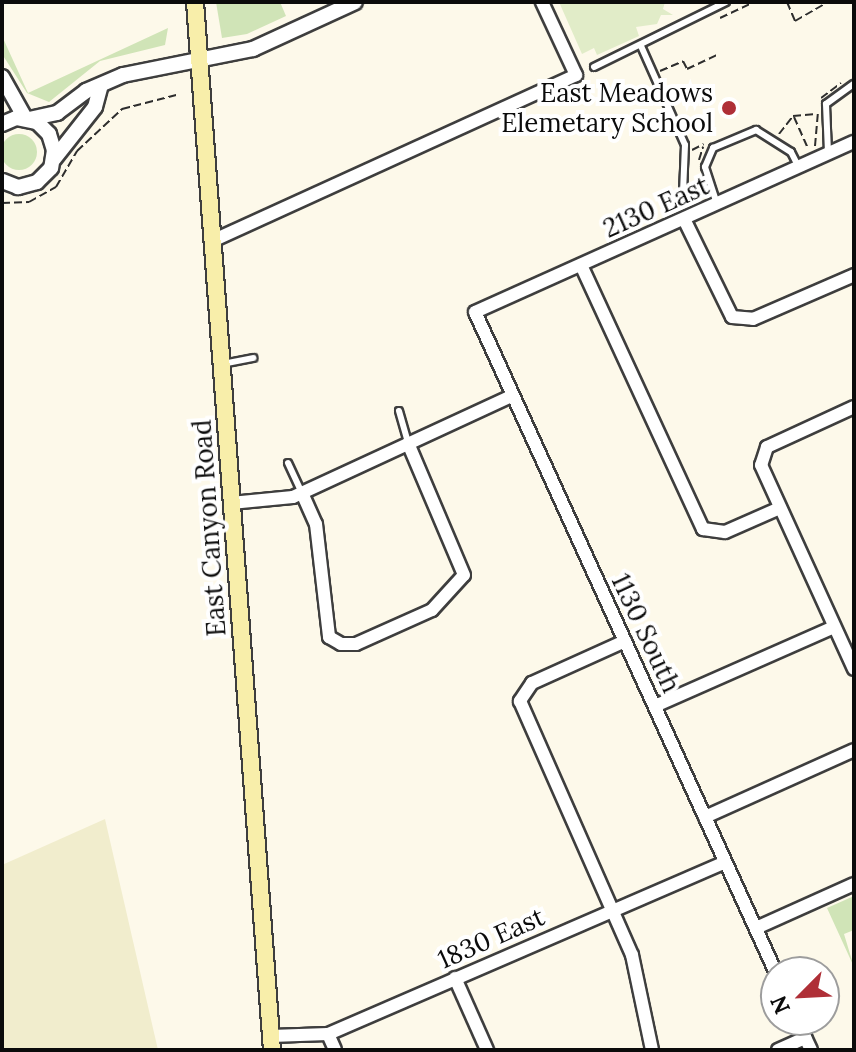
<!DOCTYPE html>
<style>
body{margin:0}
#map{position:relative;width:856px;height:1052px;overflow:hidden;background:#fdf9ea;font-family:Lora,serif}
div>[style]{position:absolute}
[style*='--x']{left:calc(var(--x)*1px);top:calc(var(--y)*1px);width:calc(var(--w)*1px);rotate:calc(var(--a)*1deg)}
.farmland>*{inset:0;background:#f1edcd}
.green>*{inset:0;background:#d0e4b7}
.round{border-radius:50%}
.pitch>*{inset:0;background:#e1ecc8}
.path>*{height:2px;margin-top:-1px;transform-origin:0;background:repeating-linear-gradient(90deg,#2d2d2d 0 8px,transparent 0 12px)}
.roads{filter:drop-shadow(2px 0 #3e3e3e) drop-shadow(-2px 0 #3e3e3e) drop-shadow(0 2px #3e3e3e) drop-shadow(0 -2px #3e3e3e)}
.service>*{height:6px;margin:-3px;padding:0 3px;transform-origin:3px;border-radius:3px;background:#fff}
.minor>*{height:12px;margin:-6px;padding:0 6px;transform-origin:6px;border-radius:6px;background:#fff}
.tertiary>*{height:14px;margin:-7px;padding:0 7px;transform-origin:7px;border-radius:7px;background:#fff}
.secondary>*{height:16px;margin:-8px;padding:0 8px;transform-origin:8px;border-radius:8px;background:#f8eeaa}
.dots>*{width:22px;height:22px;translate:-50% -50%;box-sizing:border-box;border:4px solid #fff;border-radius:50%}
span{translate:-50% -50%;white-space:nowrap;text-align:center;line-height:1.15;-webkit-text-stroke:8px #fff;paint-order:stroke}
.poi-label{font-size:26px;color:#0b0b0b}
.right{translate:-100% -50%;text-align:right}
.street-label{font-size:26px;color:#0b0b0b}
.frame{position:absolute;inset:0;border:4px solid #0b0b0b;pointer-events:none}
.north{position:absolute;left:760px;top:956px;width:80px;height:80px;box-sizing:border-box;background:#fff;border:2px solid #9d9d9d;border-radius:50%;rotate:246deg;font-size:22px;font-weight:700;line-height:32px;text-align:center;color:#0b0b0b}
.north::after{content:'';display:block;margin:auto;width:28px;height:36px;background:#af2f37;clip-path:polygon(50% 0,100% 100%,50% 72%,0 100%)}
</style>
<div id="map">
<div class="farmland">
<div style="clip-path:polygon(105px 819px,158px 1050px,2px 1050px,2px 865px)"></div>
</div>
<div class="green">
<div style="clip-path:polygon(216px 2px,280px 2px,286px 16px,247px 34px,222px 38px)"></div>
<div style="clip-path:polygon(168px 28px,165px 45px,100px 61px,49px 102px,27px 93px,2px 54px,2px 36px,28px 93px)"></div>
<div class="round" style="left:1px;top:134px;width:36px;height:36px"></div>
<div style="clip-path:polygon(854px 896px,854px 930px,844px 934px,854px 967px,827px 908px)"></div>
</div>
<div class="pitch">
<div style="clip-path:polygon(559px 2px,665px 2px,663px 9px,673px 15px,661px 15px,657px 24px,636px 27px,639px 36px,597px 55px,594px 48px,582px 54px)"></div>
</div>
<div class="path">
<div style="--x:787;--y:2;--w:21;--a:67"></div>
<div style="--x:795;--y:21;--w:38;--a:-30"></div>
<div style="--x:720;--y:18;--w:38;--a:-25"></div>
<div style="--x:660;--y:71;--w:25;--a:-23"></div>
<div style="--x:683;--y:61;--w:9;--a:63"></div>
<div style="--x:687;--y:69;--w:35;--a:-25"></div>
<div style="--x:821;--y:98;--w:25;--a:-37"></div>
<div style="--x:794;--y:117;--w:35;--a:66"></div>
<div style="--x:779;--y:134;--w:23;--a:-52"></div>
<div style="--x:793;--y:116;--w:23;--a:-5"></div>
<div style="--x:815;--y:146;--w:34;--a:-85"></div>
<div style="--x:692;--y:150;--w:13;--a:-27"></div>
<div style="--x:699;--y:160;--w:14;--a:-73"></div>
<div style="--x:691;--y:188;--w:13;--a:67"></div>
<div style="--x:2;--y:203;--w:27;--a:-2"></div>
<div style="--x:29;--y:202;--w:31;--a:-29"></div>
<div style="--x:56;--y:187;--w:42;--a:-59.7"></div>
<div style="--x:77;--y:151;--w:62;--a:-43"></div>
<div style="--x:122;--y:109;--w:56;--a:-14.5"></div>
</div>
<div class="roads">
<div class="service">
<div style="--x:641;--y:46;--w:108;--a:66"></div>
<div style="--x:685;--y:145;--w:47;--a:92.4"></div>
<div style="--x:594;--y:67;--w:147;--a:-26.2"></div>
<div style="--x:828;--y:152;--w:48;--a:-92.4"></div>
<div style="--x:826;--y:104;--w:34;--a:-36"></div>
<div style="--x:717;--y:204;--w:39;--a:-108"></div>
<div style="--x:705;--y:167;--w:21;--a:-67"></div>
<div style="--x:713;--y:148;--w:47;--a:-22.7"></div>
<div style="--x:756;--y:130;--w:41;--a:32.2"></div>
<div style="--x:791;--y:152;--w:16;--a:63"></div>
<div style="--x:222;--y:364;--w:32;--a:-11"></div>
<div style="--x:399;--y:411;--w:33;--a:74"></div>
<div style="--x:288;--y:463;--w:33;--a:65"></div>
</div>
<div class="minor">
<div style="--x:684;--y:219;--w:109;--a:63.9"></div>
<div style="--x:732;--y:317;--w:21;--a:5"></div>
<div style="--x:753;--y:319;--w:110;--a:-23.5"></div>
<div style="--x:212;--y:241;--w:400;--a:-24.5"></div>
<div style="--x:576;--y:75;--w:81;--a:-115"></div>
<div style="--x:581;--y:265;--w:291;--a:65.2"></div>
<div style="--x:703;--y:529;--w:22;--a:8"></div>
<div style="--x:725;--y:532;--w:60;--a:-23.6"></div>
<div style="--x:854;--y:407;--w:96;--a:155.3"></div>
<div style="--x:767;--y:447;--w:19;--a:108"></div>
<div style="--x:761;--y:465;--w:224;--a:65.5"></div>
<div style="--x:302;--y:493;--w:34;--a:66"></div>
<div style="--x:316;--y:524;--w:114;--a:83.4"></div>
<div style="--x:329;--y:637;--w:14;--a:30"></div>
<div style="--x:341;--y:644;--w:15;--a:0"></div>
<div style="--x:356;--y:644;--w:83;--a:-24.1"></div>
<div style="--x:432;--y:610;--w:47;--a:-47.6"></div>
<div style="--x:464;--y:575;--w:143;--a:-113"></div>
<div style="--x:231;--y:503;--w:62;--a:-5.5"></div>
<div style="--x:293;--y:497;--w:241;--a:-24.8"></div>
<div style="--x:625;--y:641;--w:102;--a:155.7"></div>
<div style="--x:532;--y:683;--w:22;--a:124"></div>
<div style="--x:520;--y:701;--w:278;--a:66.2"></div>
<div style="--x:632;--y:955;--w:97;--a:78.1"></div>
<div style="--x:657;--y:705;--w:193;--a:-23.8"></div>
<div style="--x:705;--y:817;--w:163;--a:-24.2"></div>
<div style="--x:756;--y:928;--w:107;--a:-24.2"></div>
<div style="--x:776;--y:973;--w:726;--a:-114.48"></div>
<div style="--x:475;--y:312;--w:415;--a:-24.2"></div>
<div style="--x:455;--y:978;--w:79;--a:66"></div>
<div style="--x:797;--y:1020;--w:33;--a:65"></div>
<div style="--x:328;--y:1034;--w:17;--a:66"></div>
<div style="--x:271;--y:1036;--w:57;--a:-2"></div>
<div style="--x:328;--y:1034;--w:431;--a:-23.4"></div>
<div style="--x:778;--y:1050;--w:30;--a:-24"></div>
</div>
<div class="tertiary">
<div style="--x:2;--y:77;--w:47;--a:60.7"></div>
<div style="--x:29;--y:119;--w:29;--a:-12"></div>
<div style="--x:57;--y:113;--w:36;--a:-37"></div>
<div style="--x:86;--y:91;--w:40;--a:-23.4"></div>
<div style="--x:123;--y:75;--w:133;--a:-11.3"></div>
<div style="--x:253;--y:49;--w:112;--a:-24.7"></div>
<div style="--x:2;--y:124;--w:15;--a:-23"></div>
<div style="--x:16;--y:118;--w:21;--a:11"></div>
<div style="--x:37;--y:122;--w:17;--a:45"></div>
<div style="--x:49;--y:134;--w:17;--a:73"></div>
<div style="--x:54;--y:150;--w:18;--a:99"></div>
<div style="--x:51;--y:168;--w:20;--a:135"></div>
<div style="--x:37;--y:182;--w:20;--a:165"></div>
<div style="--x:18;--y:187;--w:17;--a:-159"></div>
<div style="--x:54;--y:159;--w:66;--a:-51.7"></div>
<div style="--x:95;--y:107;--w:20;--a:-75"></div>
</div>
<div class="secondary">
<div style="--x:195;--y:2;--w:1051;--a:85.8"></div>
</div>
</div>
<div class="dots">
<div style="left:729px;top:108px;background:#af2f37"></div>
</div>
<div class="poi-label">
<span class="right" style="left:713px;top:108px">East Meadows<br>Elemetary School</span>
</div>
<div class="street-label">
<span style="left:656px;top:207px;rotate:-24deg">2130 East</span>
<span style="left:209px;top:528px;rotate:-94deg">East Canyon Road</span>
<span style="left:646px;top:633px;rotate:65deg">1130 South</span>
<span style="left:491px;top:938px;rotate:-24deg">1830 East</span>
</div>
<div class="frame"></div>
<div class="north">N</div>
</div>
